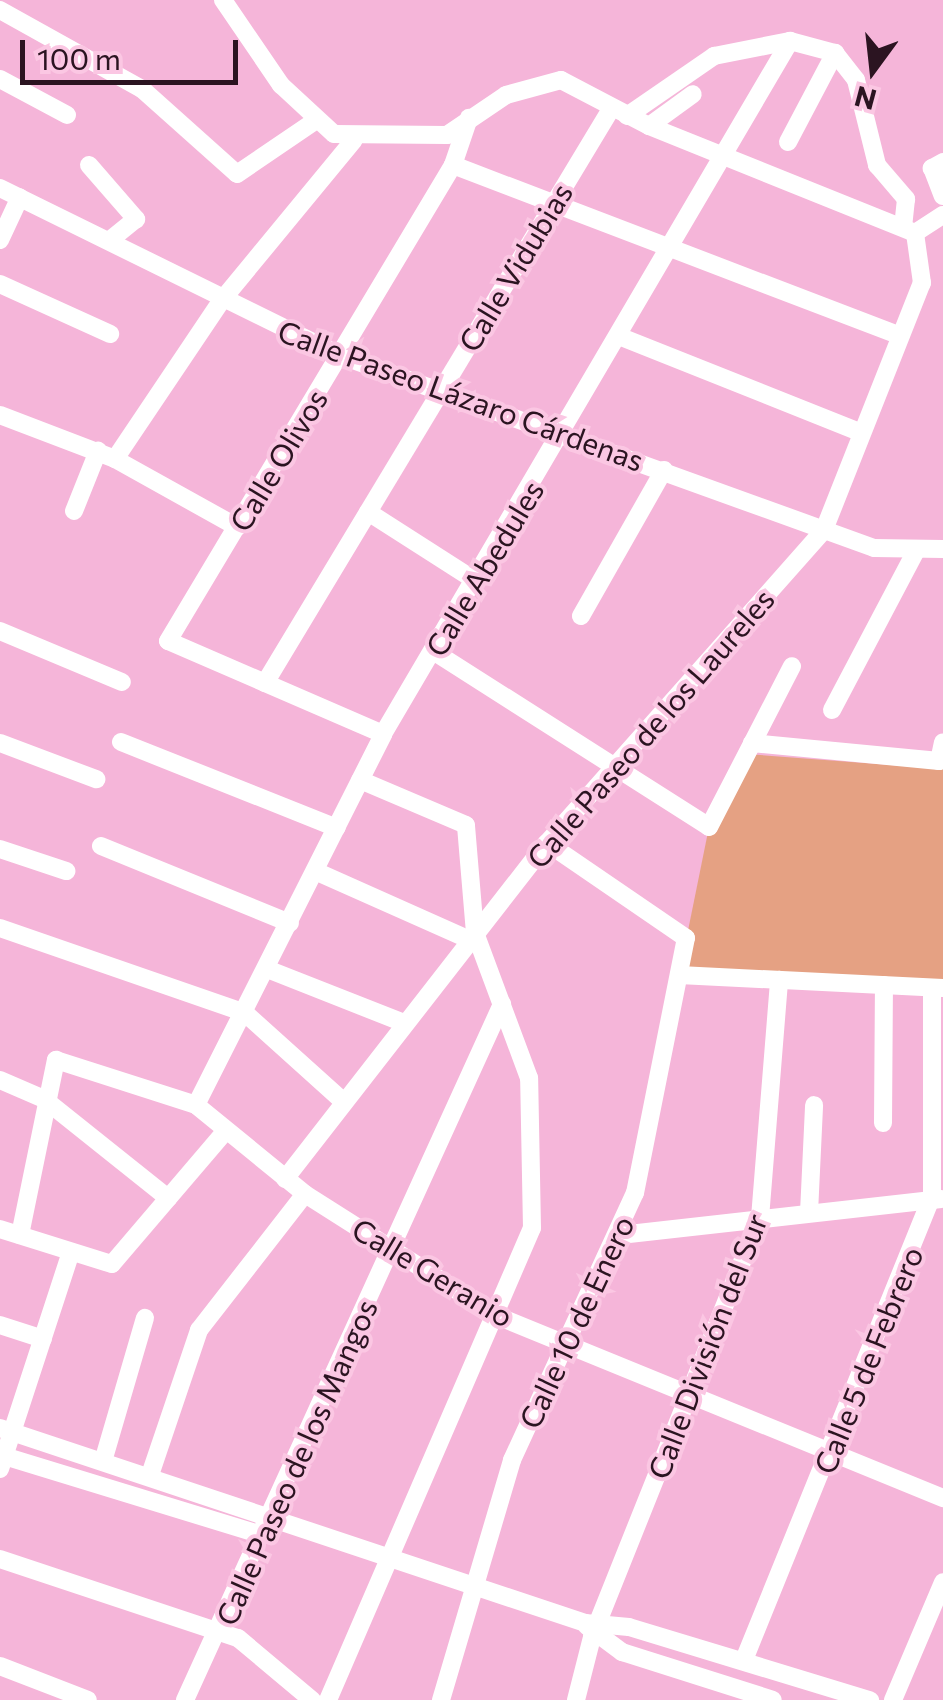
<!DOCTYPE html>
<meta charset="utf-8">
<style>
body{margin:0}
#map{position:relative;width:943px;height:1700px;overflow:hidden;background:#f5b5d9;font-family:Commissioner,sans-serif}
div>[style]{position:absolute}
[style*='--x']{left:calc(var(--x)*1px);top:calc(var(--y)*1px);width:calc(var(--w)*1px);rotate:calc(var(--a)*1deg)}
.green>*{inset:0;background:#e5a183}
.street>*{height:18px;margin:-9px;padding:0 9px;transform-origin:9px;border-radius:9px;background:#fff}
span{translate:-50% -50%;white-space:nowrap;text-align:center;line-height:1.15;-webkit-text-stroke:8px #fbc7e3;paint-order:stroke}
.street-label{font-size:30px;color:#2b1421}
.north{position:absolute;left:823px;top:20px;width:100px;height:100px;-webkit-text-stroke:8px #fbc7e3;paint-order:stroke;rotate:195deg;font-size:28px;font-weight:700;line-height:40px;text-align:center;color:#2b1421}
.north::after{content:'';display:block;margin:auto;width:35px;height:45px;background:#2b1421;clip-path:polygon(50% 0,100% 100%,50% 72%,0 100%)}
.scale{position:absolute;left:20px;top:40px;width:218px;height:45px;box-sizing:border-box;border:5px solid #2b1421;border-top:0;padding-left:12px;font-size:30px;line-height:35px;white-space:nowrap;color:#2b1421;-webkit-text-stroke:8px #fbc7e3;paint-order:stroke}
</style>
<div id="map">
<div class="green">
<div style="clip-path:polygon(746px 754px,943px 769px,943px 988px,679px 975px,709px 827px)"></div>
</div>
<div class="street">
<div style="--x:223;--y:0;--w:103;--a:55.7"></div>
<div style="--x:281;--y:85;--w:72;--a:42.8"></div>
<div style="--x:334;--y:134;--w:113;--a:0.5"></div>
<div style="--x:447;--y:135;--w:71;--a:-34.1"></div>
<div style="--x:506;--y:95;--w:57;--a:-15.3"></div>
<div style="--x:561;--y:80;--w:99;--a:27.6"></div>
<div style="--x:649;--y:126;--w:287;--a:21.9"></div>
<div style="--x:0;--y:10;--w:162;--a:29.1"></div>
<div style="--x:142;--y:89;--w:127;--a:41.8"></div>
<div style="--x:237;--y:174;--w:94;--a:-34.2"></div>
<div style="--x:0;--y:79;--w:76;--a:28.2"></div>
<div style="--x:627;--y:116;--w:106;--a:-34.6"></div>
<div style="--x:714;--y:56;--w:77;--a:-11.2"></div>
<div style="--x:790;--y:41;--w:47;--a:14.9"></div>
<div style="--x:835;--y:53;--w:34;--a:52"></div>
<div style="--x:856;--y:80;--w:88;--a:76.1"></div>
<div style="--x:877;--y:165;--w:45;--a:49.5"></div>
<div style="--x:906;--y:199;--w:28;--a:96"></div>
<div style="--x:649;--y:126;--w:54;--a:-36"></div>
<div style="--x:788;--y:142;--w:101;--a:-62.2"></div>
<div style="--x:943;--y:162;--w:13;--a:151"></div>
<div style="--x:932;--y:168;--w:30;--a:69"></div>
<div style="--x:89;--y:165;--w:72;--a:49"></div>
<div style="--x:136;--y:219;--w:33;--a:141"></div>
<div style="--x:453;--y:165;--w:479;--a:20.9"></div>
<div style="--x:0;--y:188;--w:381;--a:26.2"></div>
<div style="--x:342;--y:356;--w:566;--a:19.84"></div>
<div style="--x:874;--y:548;--w:69;--a:0.8"></div>
<div style="--x:915;--y:233;--w:33;--a:-33"></div>
<div style="--x:0;--y:240;--w:47;--a:-65.1"></div>
<div style="--x:0;--y:284;--w:121;--a:24.4"></div>
<div style="--x:621;--y:337;--w:259;--a:21.7"></div>
<div style="--x:0;--y:415;--w:123;--a:20.9"></div>
<div style="--x:115;--y:459;--w:140;--a:29.1"></div>
<div style="--x:115;--y:459;--w:192;--a:-56.1"></div>
<div style="--x:222;--y:300;--w:207;--a:-50.5"></div>
<div style="--x:74;--y:511;--w:65;--a:-68.2"></div>
<div style="--x:368;--y:512;--w:128;--a:32.6"></div>
<div style="--x:581;--y:616;--w:168;--a:-60.4"></div>
<div style="--x:0;--y:631;--w:132;--a:22.7"></div>
<div style="--x:433;--y:651;--w:327;--a:32.5"></div>
<div style="--x:709;--y:827;--w:181;--a:-62.7"></div>
<div style="--x:265;--y:683;--w:670;--a:-58.92"></div>
<div style="--x:832;--y:710;--w:182;--a:-62.2"></div>
<div style="--x:383;--y:734;--w:234;--a:-156.6"></div>
<div style="--x:168;--y:641;--w:555;--a:-59.09"></div>
<div style="--x:453;--y:165;--w:50;--a:-71.2"></div>
<div style="--x:121;--y:742;--w:232;--a:21.7"></div>
<div style="--x:0;--y:743;--w:103;--a:20.6"></div>
<div style="--x:752;--y:743;--w:188;--a:5.5"></div>
<div style="--x:939;--y:761;--w:19;--a:-78"></div>
<div style="--x:101;--y:846;--w:204;--a:22.2"></div>
<div style="--x:0;--y:849;--w:70;--a:18.4"></div>
<div style="--x:315;--y:871;--w:170;--a:24"></div>
<div style="--x:0;--y:928;--w:259;--a:19.1"></div>
<div style="--x:245;--y:1013;--w:133;--a:42"></div>
<div style="--x:267;--y:969;--w:147;--a:21.5"></div>
<div style="--x:679;--y:975;--w:264;--a:2.8"></div>
<div style="--x:0;--y:1080;--w:48;--a:23.4"></div>
<div style="--x:44;--y:1099;--w:159;--a:38.6"></div>
<div style="--x:196;--y:1105;--w:415;--a:-63.2"></div>
<div style="--x:383;--y:734;--w:804;--a:-59.57"></div>
<div style="--x:883;--y:1123;--w:138;--a:-89.6"></div>
<div style="--x:285;--y:1179;--w:426;--a:-52.1"></div>
<div style="--x:547;--y:843;--w:418;--a:-48.5"></div>
<div style="--x:824;--y:530;--w:266;--a:-68.4"></div>
<div style="--x:922;--y:283;--w:50;--a:-98"></div>
<div style="--x:809;--y:1213;--w:108;--a:-87.3"></div>
<div style="--x:0;--y:1229;--w:117;--a:17.4"></div>
<div style="--x:112;--y:1264;--w:172;--a:-49.5"></div>
<div style="--x:20;--y:1235;--w:179;--a:-78.4"></div>
<div style="--x:56;--y:1060;--w:147;--a:17.8"></div>
<div style="--x:196;--y:1105;--w:141;--a:39.2"></div>
<div style="--x:305;--y:1194;--w:227;--a:32.4"></div>
<div style="--x:497;--y:1316;--w:482;--a:22.2"></div>
<div style="--x:620;--y:1235;--w:323;--a:-6.4"></div>
<div style="--x:0;--y:1325;--w:45;--a:18"></div>
<div style="--x:0;--y:1428;--w:617;--a:18.43"></div>
<div style="--x:585;--y:1623;--w:44;--a:5.2"></div>
<div style="--x:629;--y:1627;--w:252;--a:16.9"></div>
<div style="--x:4;--y:1456;--w:270;--a:17"></div>
<div style="--x:104;--y:1458;--w:146;--a:-73.7"></div>
<div style="--x:0;--y:1469;--w:228;--a:-71.9"></div>
<div style="--x:151;--y:1472;--w:150;--a:-71.3"></div>
<div style="--x:199;--y:1330;--w:172;--a:-52.1"></div>
<div style="--x:0;--y:1559;--w:251;--a:18.4"></div>
<div style="--x:238;--y:1638;--w:97;--a:40"></div>
<div style="--x:587;--y:1626;--w:44;--a:36.6"></div>
<div style="--x:622;--y:1652;--w:158;--a:17.6"></div>
<div style="--x:744;--y:1660;--w:501;--a:-67.94"></div>
<div style="--x:932;--y:1196;--w:208;--a:-90"></div>
<div style="--x:0;--y:1666;--w:94;--a:21.1"></div>
<div style="--x:185;--y:1700;--w:765;--a:-65.51"></div>
<div style="--x:328;--y:1700;--w:514;--a:-66.63"></div>
<div style="--x:532;--y:1228;--w:150;--a:-91.1"></div>
<div style="--x:529;--y:1078;--w:155;--a:-110.4"></div>
<div style="--x:475;--y:933;--w:108;--a:-94.8"></div>
<div style="--x:466;--y:825;--w:115;--a:-157"></div>
<div style="--x:441;--y:1700;--w:250;--a:-73.5"></div>
<div style="--x:512;--y:1460;--w:294;--a:-65.3"></div>
<div style="--x:635;--y:1193;--w:260;--a:-78.7"></div>
<div style="--x:686;--y:938;--w:168;--a:-145.6"></div>
<div style="--x:576;--y:1700;--w:65;--a:-75.7"></div>
<div style="--x:592;--y:1637;--w:451;--a:-68.2"></div>
<div style="--x:760;--y:1218;--w:239;--a:-85.4"></div>
<div style="--x:893;--y:1700;--w:128;--a:-67"></div>
</div>
<div class="street-label">
<span style="left:515px;top:267px;rotate:-59deg">Calle Vidubias</span>
<span style="left:461px;top:395px;rotate:20deg">Calle Paseo Lázaro Cárdenas</span>
<span style="left:278px;top:460px;rotate:-59deg">Calle Olivos</span>
<span style="left:484px;top:568px;rotate:-59deg">Calle Abedules</span>
<span style="left:650px;top:728px;rotate:-49deg">Calle Paseo de los Laureles</span>
<span style="left:433px;top:1272px;rotate:31deg">Calle Geranio</span>
<span style="left:576px;top:1322px;rotate:-65deg">Calle 10 de Enero</span>
<span style="left:707px;top:1346px;rotate:-69deg">Calle División del Sur</span>
<span style="left:868px;top:1360px;rotate:-68deg">Calle 5 de Febrero</span>
<span style="left:296px;top:1462px;rotate:-66deg">Calle Paseo de los Mangos</span>
</div>
<div class="north">N</div>
<div class="scale">100 m</div>
</div>
